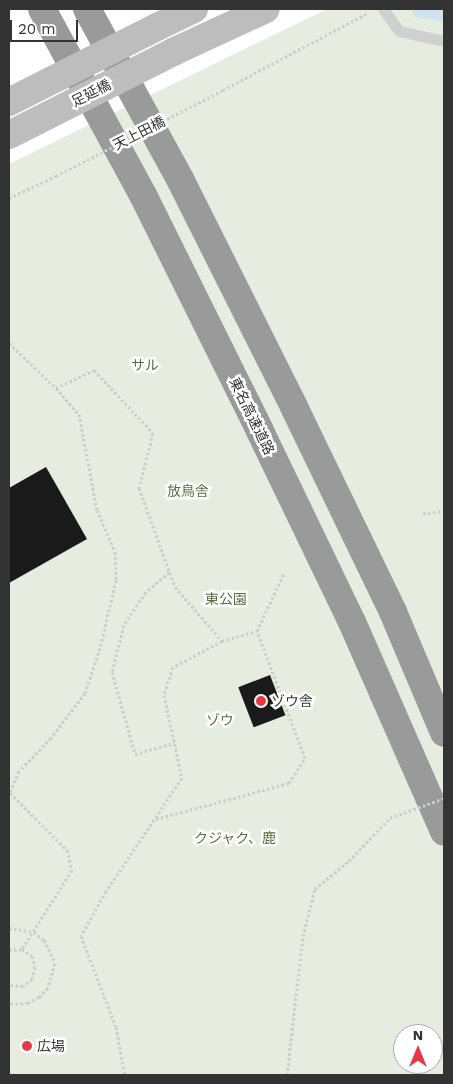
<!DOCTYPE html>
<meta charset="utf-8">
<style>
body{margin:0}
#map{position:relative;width:453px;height:1084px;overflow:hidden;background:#fff;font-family:"Work Sans","Noto Sans JP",sans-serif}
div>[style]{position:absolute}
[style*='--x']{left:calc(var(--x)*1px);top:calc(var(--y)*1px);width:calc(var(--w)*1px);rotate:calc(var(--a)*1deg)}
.green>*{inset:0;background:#e6ecdf}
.water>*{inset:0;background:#cfe2ee}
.building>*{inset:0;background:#1a1a1a;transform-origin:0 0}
.path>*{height:3px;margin-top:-1.5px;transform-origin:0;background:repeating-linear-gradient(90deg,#cdcdcd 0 2.5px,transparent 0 5px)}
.lane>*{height:11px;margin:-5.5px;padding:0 5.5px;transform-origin:5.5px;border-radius:5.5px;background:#d0d0d0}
.secondary>*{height:28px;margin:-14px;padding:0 14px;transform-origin:14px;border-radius:14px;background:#bdbdbd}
.highway>*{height:28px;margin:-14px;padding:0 14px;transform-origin:14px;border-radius:14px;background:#9a9a9a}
.path-bridge>*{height:3px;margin-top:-1.5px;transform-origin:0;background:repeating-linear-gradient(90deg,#cdcdcd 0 2.5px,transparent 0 5px)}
.secondary-bridge>*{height:28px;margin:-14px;padding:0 14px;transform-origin:14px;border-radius:14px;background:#bdbdbd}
.dots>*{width:14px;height:14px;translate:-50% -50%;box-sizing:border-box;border:2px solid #fff;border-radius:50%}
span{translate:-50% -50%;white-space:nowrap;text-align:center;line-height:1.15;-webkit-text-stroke:5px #fff;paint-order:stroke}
.street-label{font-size:14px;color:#333}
.park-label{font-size:14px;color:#56703f}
.poi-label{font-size:14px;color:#333}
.left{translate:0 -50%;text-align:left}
.frame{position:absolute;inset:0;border:10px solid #333;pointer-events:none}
.north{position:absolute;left:393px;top:1024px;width:50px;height:50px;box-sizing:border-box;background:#fff;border:1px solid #adadad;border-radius:50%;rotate:0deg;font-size:14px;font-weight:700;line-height:20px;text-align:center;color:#333}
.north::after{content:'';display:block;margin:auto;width:18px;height:22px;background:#e63946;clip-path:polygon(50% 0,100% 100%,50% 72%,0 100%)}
.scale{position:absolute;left:10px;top:20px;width:68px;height:22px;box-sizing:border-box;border:2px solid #333;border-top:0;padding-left:6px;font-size:15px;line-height:18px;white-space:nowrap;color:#333;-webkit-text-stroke:4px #fff;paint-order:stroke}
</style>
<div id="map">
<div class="green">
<div style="clip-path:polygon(evenodd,327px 9px,444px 9px,444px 1075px,9px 1075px,9px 164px,327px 9px,403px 1034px,433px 1034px,433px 1064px,403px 1064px,403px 1034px)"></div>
</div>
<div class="water">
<div style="clip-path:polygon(412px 9px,444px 9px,444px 22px,415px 17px)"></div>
</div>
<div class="building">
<div style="clip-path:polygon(46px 467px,87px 539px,9px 583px,9px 488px)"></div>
<div style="left:270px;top:675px;width:43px;height:34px;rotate:69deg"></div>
</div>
<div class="path">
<div style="--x:223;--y:90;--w:164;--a:-28"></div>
<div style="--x:9;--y:198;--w:52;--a:-25.1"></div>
<div style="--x:9;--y:343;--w:65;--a:43.8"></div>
<div style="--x:56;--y:388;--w:35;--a:49"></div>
<div style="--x:79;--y:414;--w:98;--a:79.4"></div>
<div style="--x:97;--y:510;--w:46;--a:66.8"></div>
<div style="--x:115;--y:552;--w:28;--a:88"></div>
<div style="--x:116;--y:580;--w:70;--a:103.2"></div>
<div style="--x:100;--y:648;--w:47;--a:108.4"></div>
<div style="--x:85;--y:693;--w:56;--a:127.1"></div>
<div style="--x:51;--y:738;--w:46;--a:134.1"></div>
<div style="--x:19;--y:771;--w:26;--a:113"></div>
<div style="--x:56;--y:388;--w:42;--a:-25.3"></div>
<div style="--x:94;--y:370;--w:86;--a:46.9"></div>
<div style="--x:153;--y:433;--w:57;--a:104.3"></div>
<div style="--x:139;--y:488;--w:105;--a:70"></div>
<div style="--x:175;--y:587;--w:72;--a:49"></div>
<div style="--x:222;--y:641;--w:55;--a:152"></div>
<div style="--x:173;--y:667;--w:29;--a:108"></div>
<div style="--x:164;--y:695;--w:85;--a:77.8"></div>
<div style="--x:182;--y:778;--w:136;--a:123.9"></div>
<div style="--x:106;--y:891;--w:51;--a:119.1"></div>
<div style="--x:81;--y:936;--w:97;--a:69"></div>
<div style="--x:116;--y:1027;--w:49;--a:79.4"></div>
<div style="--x:423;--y:513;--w:21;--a:-5"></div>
<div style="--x:169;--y:572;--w:30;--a:139"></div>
<div style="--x:146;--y:592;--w:40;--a:124"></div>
<div style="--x:124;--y:625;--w:49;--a:104.3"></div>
<div style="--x:112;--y:672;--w:85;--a:74.3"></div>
<div style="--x:135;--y:754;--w:41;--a:-15.8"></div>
<div style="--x:222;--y:641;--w:36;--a:-16"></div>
<div style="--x:257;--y:631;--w:64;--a:-65"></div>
<div style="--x:10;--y:793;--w:81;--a:45"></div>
<div style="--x:67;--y:850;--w:21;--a:76"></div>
<div style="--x:72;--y:870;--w:93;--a:122.3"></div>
<div style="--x:156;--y:819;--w:138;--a:-15.1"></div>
<div style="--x:289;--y:783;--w:30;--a:-57"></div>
<div style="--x:305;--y:758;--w:136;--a:-110.7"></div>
<div style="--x:9;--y:928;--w:25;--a:9"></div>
<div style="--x:34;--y:932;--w:13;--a:39"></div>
<div style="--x:44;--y:940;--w:25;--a:64"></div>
<div style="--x:55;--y:963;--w:26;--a:106"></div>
<div style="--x:48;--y:988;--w:13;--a:135"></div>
<div style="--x:39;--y:997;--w:13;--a:151"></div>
<div style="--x:28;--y:1003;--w:19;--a:177"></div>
<div style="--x:9;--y:950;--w:13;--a:-4"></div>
<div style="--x:22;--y:949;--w:12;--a:35"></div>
<div style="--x:32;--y:956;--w:11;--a:75"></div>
<div style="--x:35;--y:967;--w:12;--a:104"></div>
<div style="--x:32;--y:979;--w:11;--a:142"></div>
<div style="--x:23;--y:986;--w:14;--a:-176"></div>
<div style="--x:287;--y:1075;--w:140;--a:-83.4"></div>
<div style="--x:303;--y:936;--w:49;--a:-75.7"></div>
<div style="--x:315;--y:889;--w:44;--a:-39.5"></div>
<div style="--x:349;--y:861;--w:59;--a:-46.4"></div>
</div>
<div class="lane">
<div style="--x:383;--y:9;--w:27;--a:54"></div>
<div style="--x:399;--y:31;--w:46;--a:12.5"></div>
</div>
<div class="secondary">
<div style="--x:159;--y:26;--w:39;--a:-26"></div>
<div style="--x:173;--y:52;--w:102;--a:-24.8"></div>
</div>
<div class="highway">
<div style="--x:42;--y:9;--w:212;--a:61.5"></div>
<div style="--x:143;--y:195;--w:263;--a:63.6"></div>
<div style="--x:260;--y:431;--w:212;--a:64.3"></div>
<div style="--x:352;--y:622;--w:229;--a:66.3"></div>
<div style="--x:87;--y:9;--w:194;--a:61.3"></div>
<div style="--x:180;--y:179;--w:257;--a:63.4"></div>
<div style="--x:295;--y:409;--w:225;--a:64.2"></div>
<div style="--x:393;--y:612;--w:131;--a:67.1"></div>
</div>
<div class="path-bridge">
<div style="--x:56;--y:176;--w:188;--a:-27.2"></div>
<div style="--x:390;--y:818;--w:58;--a:-20.3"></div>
</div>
<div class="secondary-bridge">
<div style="--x:9;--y:102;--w:168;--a:-26.9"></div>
<div style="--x:9;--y:135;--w:184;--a:-26.8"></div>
</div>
<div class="dots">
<div style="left:261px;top:701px;background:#e63946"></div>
<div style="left:27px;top:1046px;background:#e63946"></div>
</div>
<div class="street-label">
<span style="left:91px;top:93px;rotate:-27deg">足延橋</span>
<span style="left:139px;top:133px;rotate:-27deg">天上田橋</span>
<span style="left:252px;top:416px;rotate:64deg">東名高速道路</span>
</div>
<div class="park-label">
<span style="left:145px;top:365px">サル</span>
<span style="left:188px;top:491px">放鳥舎</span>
<span style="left:226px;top:599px">東公園</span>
<span style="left:220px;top:720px">ゾウ</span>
<span style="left:235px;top:838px">クジャク、鹿</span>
</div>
<div class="poi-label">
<span class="left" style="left:271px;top:701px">ゾウ舎</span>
<span class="left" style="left:37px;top:1046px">広場</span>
</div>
<div class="frame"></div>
<div class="north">N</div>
<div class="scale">20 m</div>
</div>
